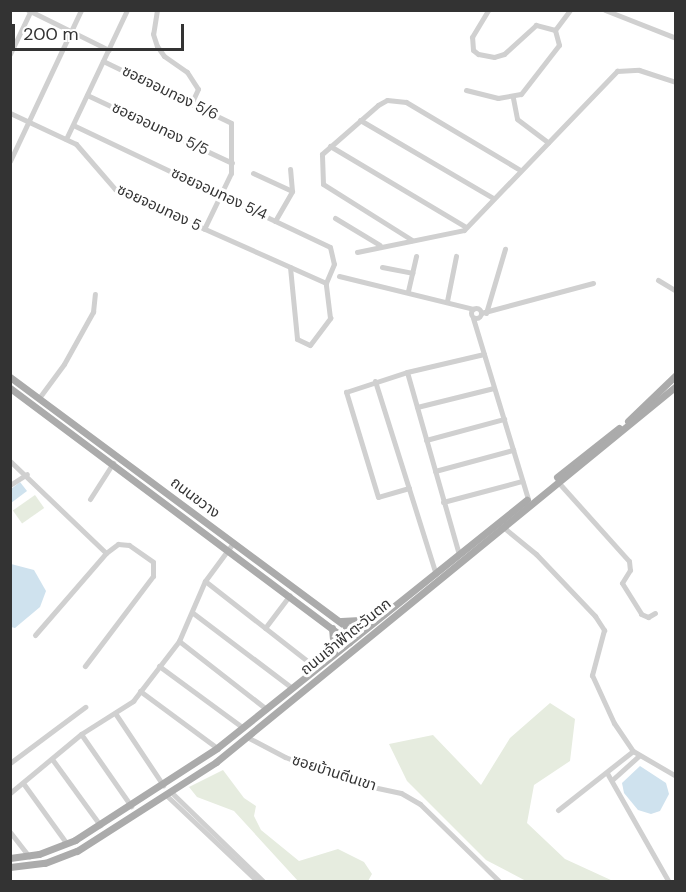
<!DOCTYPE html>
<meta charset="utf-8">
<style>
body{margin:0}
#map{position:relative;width:686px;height:892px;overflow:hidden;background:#fff;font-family:"DM Sans","Noto Sans Thai",sans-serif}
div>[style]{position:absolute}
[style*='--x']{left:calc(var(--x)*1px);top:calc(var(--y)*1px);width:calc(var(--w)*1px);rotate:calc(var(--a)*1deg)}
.green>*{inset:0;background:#e6ecdf;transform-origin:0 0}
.water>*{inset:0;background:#cfe2ee}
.minor>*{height:5px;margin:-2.5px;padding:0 2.5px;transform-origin:2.5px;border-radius:2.5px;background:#d0d0d0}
.minor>.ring{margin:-2.5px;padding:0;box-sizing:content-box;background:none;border:5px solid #d0d0d0;border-radius:50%}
.major>*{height:7px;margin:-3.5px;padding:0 3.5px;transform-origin:3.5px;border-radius:3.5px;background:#ababab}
span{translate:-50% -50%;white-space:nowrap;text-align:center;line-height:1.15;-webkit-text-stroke:6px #fff;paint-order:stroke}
.street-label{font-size:15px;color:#333}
.frame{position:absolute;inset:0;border:12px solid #333;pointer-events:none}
.scale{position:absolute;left:12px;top:24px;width:172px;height:27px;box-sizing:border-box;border:3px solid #333;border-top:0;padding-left:8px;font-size:18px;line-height:21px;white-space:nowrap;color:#333;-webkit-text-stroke:4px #fff;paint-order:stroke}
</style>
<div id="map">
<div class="green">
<div style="left:35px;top:495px;width:16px;height:27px;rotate:55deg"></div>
<div style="clip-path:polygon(550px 703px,575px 719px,570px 761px,534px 785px,527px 823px,565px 859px,613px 881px,526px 881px,486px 860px,407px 781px,389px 744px,433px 735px,481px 785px,510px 738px)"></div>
<div style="clip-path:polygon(223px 770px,244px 798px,256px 806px,254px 816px,261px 830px,299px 861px,338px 849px,364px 862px,372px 874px,368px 881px,298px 881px,234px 811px,197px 797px,189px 787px)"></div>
</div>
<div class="water">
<div style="clip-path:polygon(20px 482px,27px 491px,11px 503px,11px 489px)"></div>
<div style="clip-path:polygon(11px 564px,34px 570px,46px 591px,40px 607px,15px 628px,11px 627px)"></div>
<div style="clip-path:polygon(640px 766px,666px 783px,669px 794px,660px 811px,651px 814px,638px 810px,624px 793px,622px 783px)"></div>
</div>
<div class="minor">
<div style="--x:28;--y:10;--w:90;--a:26.3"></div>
<div style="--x:157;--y:10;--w:24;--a:99"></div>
<div style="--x:153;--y:34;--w:13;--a:72"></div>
<div style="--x:157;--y:46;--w:12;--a:55"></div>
<div style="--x:164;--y:56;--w:28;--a:35"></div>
<div style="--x:187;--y:72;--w:20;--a:57"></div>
<div style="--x:198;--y:89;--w:17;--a:115"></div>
<div style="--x:605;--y:10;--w:76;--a:21.5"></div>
<div style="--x:555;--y:30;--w:25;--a:-53"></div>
<div style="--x:10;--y:54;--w:49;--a:-64.5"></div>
<div style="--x:103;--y:61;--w:142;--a:25.8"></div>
<div style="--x:231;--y:123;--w:50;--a:90"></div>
<div style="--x:231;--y:173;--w:62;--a:115.7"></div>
<div style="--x:466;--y:90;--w:33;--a:14"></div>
<div style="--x:498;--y:98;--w:23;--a:-10"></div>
<div style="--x:521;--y:94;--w:62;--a:-52.2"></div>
<div style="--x:559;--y:45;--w:16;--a:-105"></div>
<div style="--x:555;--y:30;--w:20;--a:-165"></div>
<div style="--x:536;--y:25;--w:43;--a:137.8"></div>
<div style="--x:504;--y:54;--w:10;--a:163"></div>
<div style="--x:494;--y:57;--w:16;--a:-169"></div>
<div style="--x:478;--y:54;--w:6;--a:-141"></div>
<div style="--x:473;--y:50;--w:13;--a:-94"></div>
<div style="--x:472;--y:37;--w:31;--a:-59"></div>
<div style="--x:87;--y:95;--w:160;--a:25.1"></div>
<div style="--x:513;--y:98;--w:21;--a:79"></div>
<div style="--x:517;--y:119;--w:39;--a:37"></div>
<div style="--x:10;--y:113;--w:73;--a:25.2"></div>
<div style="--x:76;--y:144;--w:60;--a:49.1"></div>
<div style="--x:115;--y:189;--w:231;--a:24"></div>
<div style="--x:360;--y:120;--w:154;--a:30.4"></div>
<div style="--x:73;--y:125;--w:284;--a:25.4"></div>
<div style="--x:330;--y:247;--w:17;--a:77"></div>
<div style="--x:334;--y:264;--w:21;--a:113"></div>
<div style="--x:66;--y:139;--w:143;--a:-64.7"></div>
<div style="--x:330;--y:146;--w:158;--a:30.8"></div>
<div style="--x:10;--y:161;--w:167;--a:-64.8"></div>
<div style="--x:253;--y:173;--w:43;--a:24.8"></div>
<div style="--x:335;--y:218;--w:52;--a:31"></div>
<div style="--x:275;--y:221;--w:34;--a:-60"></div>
<div style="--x:292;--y:191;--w:22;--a:-95"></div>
<div style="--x:412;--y:240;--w:105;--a:-147.8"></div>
<div style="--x:323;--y:184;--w:30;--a:-92"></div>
<div style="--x:322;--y:154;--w:74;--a:-41.2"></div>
<div style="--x:378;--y:105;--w:10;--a:-29"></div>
<div style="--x:387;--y:100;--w:19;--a:6"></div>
<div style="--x:406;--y:102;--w:133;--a:30.8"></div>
<div style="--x:357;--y:252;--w:109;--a:-11.6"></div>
<div style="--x:464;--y:230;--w:221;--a:-46.1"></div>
<div style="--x:617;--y:71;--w:22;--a:-3"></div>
<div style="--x:639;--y:70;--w:39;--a:18"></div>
<div style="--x:290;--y:267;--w:72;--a:84.4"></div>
<div style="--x:297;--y:339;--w:14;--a:25"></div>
<div style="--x:310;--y:345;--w:34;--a:-53"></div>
<div style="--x:330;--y:318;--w:35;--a:-97"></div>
<div style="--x:382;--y:267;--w:31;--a:11"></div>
<div style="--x:339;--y:276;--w:138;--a:13.8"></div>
<div style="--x:658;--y:280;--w:21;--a:31"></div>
<div style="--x:408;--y:291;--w:36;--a:-77"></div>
<div style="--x:447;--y:301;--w:46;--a:-78.7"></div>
<div class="ring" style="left:471px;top:308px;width:5px;height:5px"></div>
<div style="--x:481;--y:313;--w:116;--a:-15"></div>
<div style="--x:486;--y:313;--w:67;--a:-73.5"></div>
<div style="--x:473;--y:318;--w:189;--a:73.1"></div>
<div style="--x:407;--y:372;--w:189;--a:74.1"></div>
<div style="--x:375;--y:381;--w:202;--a:72.5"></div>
<div style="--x:39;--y:398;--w:42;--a:-53.7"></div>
<div style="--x:64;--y:364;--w:60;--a:-60.9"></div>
<div style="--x:93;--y:312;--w:18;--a:-84"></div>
<div style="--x:417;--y:407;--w:79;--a:-13.9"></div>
<div style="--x:426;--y:440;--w:81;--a:-15.1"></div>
<div style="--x:10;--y:461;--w:133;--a:43.8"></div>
<div style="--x:435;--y:471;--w:81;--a:-15.1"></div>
<div style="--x:558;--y:482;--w:106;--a:48.1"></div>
<div style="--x:629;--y:561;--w:9;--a:84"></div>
<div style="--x:630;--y:570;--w:15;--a:122"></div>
<div style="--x:622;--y:583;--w:36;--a:58"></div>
<div style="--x:641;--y:614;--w:8;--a:23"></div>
<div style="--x:648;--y:617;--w:8;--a:-30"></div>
<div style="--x:10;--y:485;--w:20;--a:-33"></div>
<div style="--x:409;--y:488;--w:32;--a:164"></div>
<div style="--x:378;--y:497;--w:110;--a:-106.9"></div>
<div style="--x:346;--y:392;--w:64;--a:-18.2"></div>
<div style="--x:407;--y:372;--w:79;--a:-13.2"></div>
<div style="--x:90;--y:499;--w:43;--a:-57.4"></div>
<div style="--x:443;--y:502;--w:82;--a:-14.9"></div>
<div style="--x:503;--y:527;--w:43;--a:39.3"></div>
<div style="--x:536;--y:554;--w:86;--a:46.4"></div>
<div style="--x:595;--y:616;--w:17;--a:57"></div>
<div style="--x:604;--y:630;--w:47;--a:104.9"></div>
<div style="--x:592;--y:675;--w:53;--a:65.4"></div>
<div style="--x:614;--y:723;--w:34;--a:56"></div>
<div style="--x:633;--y:751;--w:50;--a:30.2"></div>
<div style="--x:205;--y:581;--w:140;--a:38"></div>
<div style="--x:193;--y:613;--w:123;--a:37.1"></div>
<div style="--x:265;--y:628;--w:41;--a:-52.9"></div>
<div style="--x:35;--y:635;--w:108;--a:-49.1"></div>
<div style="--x:106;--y:553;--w:15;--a:-37"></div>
<div style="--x:118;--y:544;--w:11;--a:5"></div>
<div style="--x:129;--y:545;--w:29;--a:35"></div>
<div style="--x:153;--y:562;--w:14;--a:90"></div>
<div style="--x:153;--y:576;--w:113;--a:127.1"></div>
<div style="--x:179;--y:641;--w:109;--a:37.9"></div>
<div style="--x:159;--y:666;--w:103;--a:36.3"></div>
<div style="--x:140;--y:691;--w:96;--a:36.5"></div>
<div style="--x:115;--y:713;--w:87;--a:56.3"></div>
<div style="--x:81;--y:734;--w:88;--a:55.2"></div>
<div style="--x:247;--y:737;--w:43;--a:27.8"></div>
<div style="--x:285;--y:757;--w:74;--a:20.6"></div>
<div style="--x:354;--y:783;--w:48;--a:12"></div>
<div style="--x:401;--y:793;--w:22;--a:30"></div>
<div style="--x:420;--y:804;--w:112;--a:44.3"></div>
<div style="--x:52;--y:759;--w:82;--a:54"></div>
<div style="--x:10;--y:763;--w:94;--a:-36.7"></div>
<div style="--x:607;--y:773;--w:125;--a:60.4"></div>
<div style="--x:612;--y:780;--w:36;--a:-42"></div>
<div style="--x:23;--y:783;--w:75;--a:54.2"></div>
<div style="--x:171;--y:792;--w:129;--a:44.1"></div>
<div style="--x:10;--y:793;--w:92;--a:-39.7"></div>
<div style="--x:81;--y:734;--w:62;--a:-32.4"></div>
<div style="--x:133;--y:701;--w:76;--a:-52.5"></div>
<div style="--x:179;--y:641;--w:65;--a:-66.6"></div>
<div style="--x:205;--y:581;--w:47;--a:-53.6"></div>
<div style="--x:166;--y:795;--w:127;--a:43.4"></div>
<div style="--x:558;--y:810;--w:95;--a:-38.2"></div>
<div style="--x:10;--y:832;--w:31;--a:52"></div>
</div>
<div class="major">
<div style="--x:10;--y:377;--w:433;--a:36.6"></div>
<div style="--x:10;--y:388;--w:424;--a:36.8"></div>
<div style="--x:628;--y:421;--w:66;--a:-43.8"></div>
<div style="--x:557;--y:477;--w:79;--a:-38.3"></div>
<div style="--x:341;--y:621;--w:33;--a:-3"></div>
<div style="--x:332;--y:628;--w:24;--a:85"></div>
<div style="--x:10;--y:858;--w:29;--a:-8"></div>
<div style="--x:39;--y:854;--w:39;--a:-21"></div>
<div style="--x:75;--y:840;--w:169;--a:-32.9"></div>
<div style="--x:217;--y:748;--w:397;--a:-38.7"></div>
<div style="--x:10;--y:867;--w:35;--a:-7"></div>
<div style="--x:45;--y:863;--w:34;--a:-21"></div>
<div style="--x:77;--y:851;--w:165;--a:-32.6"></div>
<div style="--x:216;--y:762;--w:594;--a:-39.26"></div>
</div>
<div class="street-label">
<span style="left:170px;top:93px;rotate:26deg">ซอยจอมทอง 5/6</span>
<span style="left:160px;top:129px;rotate:25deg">ซอยจอมทอง 5/5</span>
<span style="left:219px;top:194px;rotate:25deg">ซอยจอมทอง 5/4</span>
<span style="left:159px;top:208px;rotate:25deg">ซอยจอมทอง 5</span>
<span style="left:195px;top:498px;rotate:37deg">ถนนขวาง</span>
<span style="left:346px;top:637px;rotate:-39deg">ถนนเจ้าฟ้าตะวันตก</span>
<span style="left:334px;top:773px;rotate:18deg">ซอยบ้านตีนเขา</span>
</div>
<div class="frame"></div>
<div class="scale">200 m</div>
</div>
